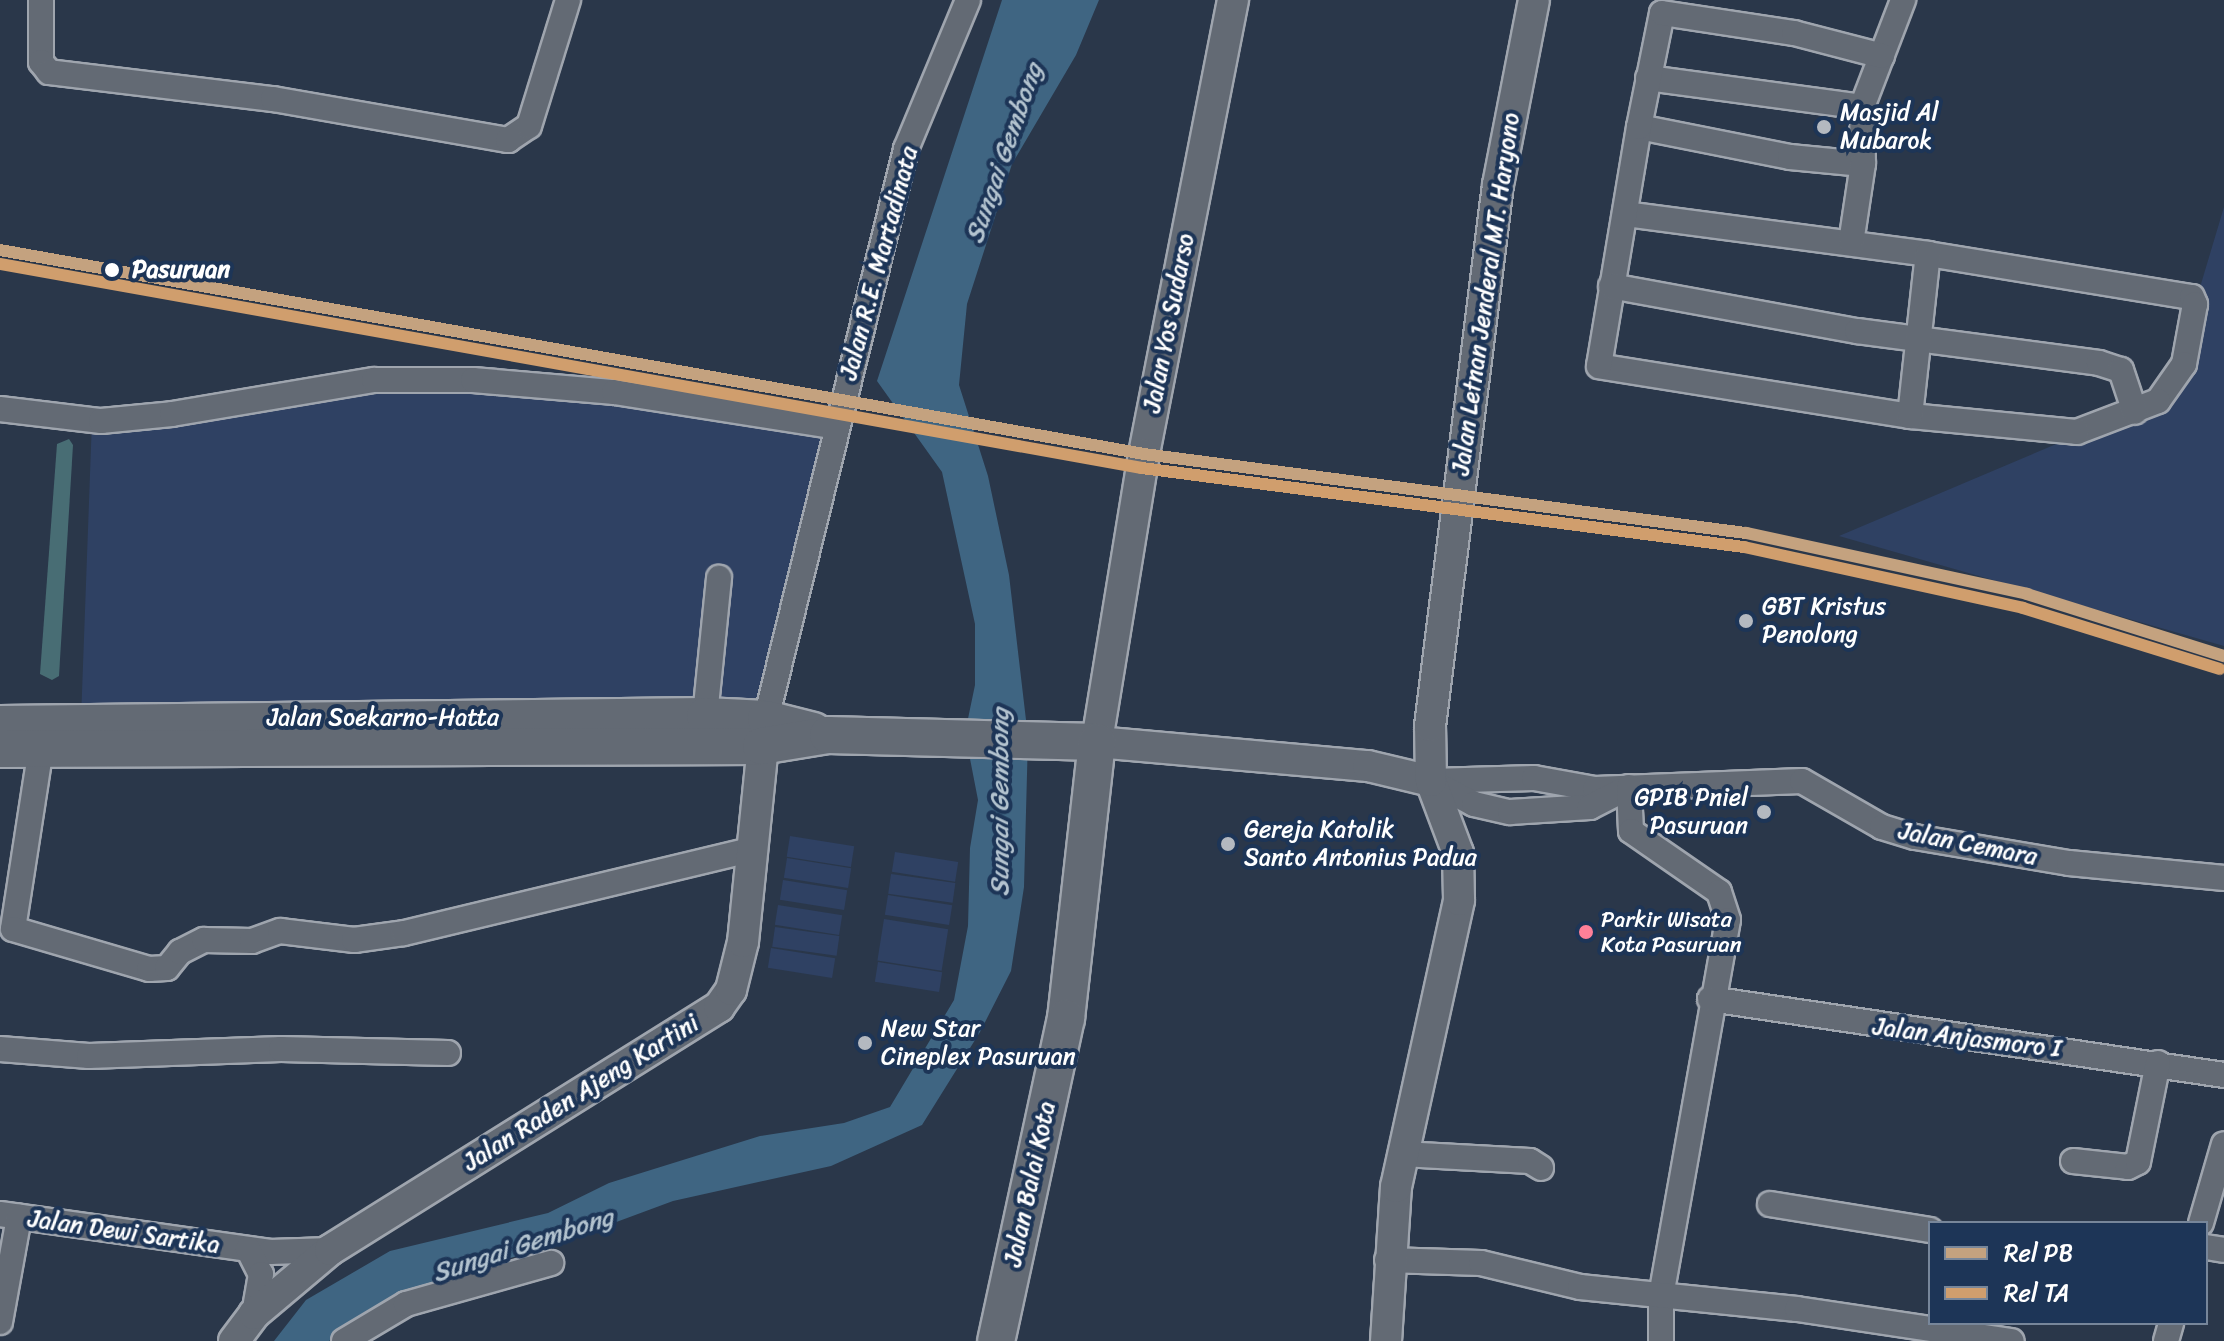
<!DOCTYPE html>
<style>
body{margin:0}
#map{position:relative;width:2224px;height:1341px;overflow:hidden;background:#2a374a;font-family:Sriracha,sans-serif}
div>[style]{position:absolute}
[style*='--x']{left:calc(var(--x)*1px);top:calc(var(--y)*1px);width:calc(var(--w)*1px);rotate:calc(var(--a)*1deg)}
.built>*{inset:0;background:#2f4163;transform-origin:0 0}
.green>*{inset:0;background:#486d74}
.water>*{inset:0;background:#3f6582}
.roads{filter:drop-shadow(2px 0 #9fa5ae) drop-shadow(-2px 0 #9fa5ae) drop-shadow(0 2px #9fa5ae) drop-shadow(0 -2px #9fa5ae)}
.minor>*{height:24px;margin:-12px;padding:0 12px;transform-origin:12px;border-radius:12px;background:#636a74}
.major>*{height:30px;margin:-15px;padding:0 15px;transform-origin:15px;border-radius:15px;background:#636a74}
.highway>*{height:36px;margin:-18px;padding:0 18px;transform-origin:18px;border-radius:18px;background:#636a74}
.rail-1>*{height:12px;margin:-6px;padding:0 6px;transform-origin:6px;border-radius:6px;background:#c4a27f}
.rail-2>*{height:12px;margin:-6px;padding:0 6px;transform-origin:6px;border-radius:6px;background:#d09e6d}
.dots>*{width:22px;height:22px;translate:-50% -50%;box-sizing:border-box;border:4px solid #1d3557;border-radius:50%}
span{translate:-50% -50%;white-space:nowrap;text-align:center;line-height:1.15;-webkit-text-stroke:8px #1d3557;paint-order:stroke}
.bus-label{font-size:22px;color:#fff}
.left{translate:0 -50%;text-align:left}
.poi-label{font-size:24px;color:#fff}
.right{translate:-100% -50%;text-align:right}
.street-label{font-size:24px;color:#fff}
.stop-label{font-size:24px;color:#fff;font-weight:700}
.water-label{font-size:26px;color:#b3c3cf;font-style:italic}
.legend{position:absolute;left:1928px;top:1221px;width:280px;height:104px;box-sizing:border-box;background:#1d3557;border:2px solid #77869a;margin:0;padding:10px 14px;list-style:none;font-size:24px;color:#fff}
.legend li{display:flex;align-items:center;gap:16px;height:40px}
.legend b{width:40px;border:2px solid #77869a}
</style>
<div id="map">
<div class="built">
<div style="clip-path:polygon(2224px 207px,2224px 646px,1839px 536px,2158px 401px,2195px 304px)"></div>
<div style="clip-path:polygon(471px 380px,832px 427px,766px 719px,81px 720px,92px 420px)"></div>
<div style="left:790px;top:836px;width:65px;height:21px;rotate:9deg"></div>
<div style="left:895px;top:852px;width:64px;height:20px;rotate:9deg"></div>
<div style="left:787px;top:858px;width:65px;height:20px;rotate:9deg"></div>
<div style="left:891px;top:874px;width:65px;height:20px;rotate:8deg"></div>
<div style="left:783px;top:880px;width:65px;height:20px;rotate:9deg"></div>
<div style="left:888px;top:895px;width:65px;height:20px;rotate:9deg"></div>
<div style="left:778px;top:905px;width:65px;height:20px;rotate:9deg"></div>
<div style="left:884px;top:919px;width:65px;height:42px;rotate:9deg"></div>
<div style="left:775px;top:927px;width:65px;height:20px;rotate:8deg"></div>
<div style="left:771px;top:948px;width:65px;height:20px;rotate:9deg"></div>
<div style="left:878px;top:962px;width:65px;height:20px;rotate:9deg"></div>
</div>
<div class="green">
<div style="clip-path:polygon(69px 439px,73px 445px,59px 676px,52px 680px,40px 674px,57px 444px)"></div>
</div>
<div class="water">
<div style="clip-path:polygon(1002px 0,1099px 0,1076px 55px,1012px 164px,967px 304px,959px 385px,988px 476px,1009px 575px,1028px 737px,1024px 887px,1011px 971px,980px 1032px,922px 1125px,831px 1166px,673px 1201px,557px 1244px,444px 1278px,365px 1313px,329px 1341px,274px 1341px,306px 1300px,390px 1251px,548px 1213px,609px 1183px,760px 1136px,844px 1123px,890px 1107px,954px 1000px,968px 926px,970px 848px,978px 800px,965px 733px,975px 685px,975px 624px,942px 472px,877px 381px)"></div>
</div>
<div class="roads">
<div class="minor">
<div style="--x:41;--y:0;--w:62;--a:90"></div>
<div style="--x:41;--y:62;--w:13;--a:51"></div>
<div style="--x:49;--y:72;--w:226;--a:6.9"></div>
<div style="--x:273;--y:99;--w:239;--a:9.9"></div>
<div style="--x:508;--y:140;--w:25;--a:-34"></div>
<div style="--x:529;--y:126;--w:132;--a:-72.8"></div>
<div style="--x:1648;--y:78;--w:216;--a:7.7"></div>
<div style="--x:1639;--y:127;--w:154;--a:11.2"></div>
<div style="--x:1790;--y:157;--w:73;--a:5.5"></div>
<div style="--x:1863;--y:164;--w:57;--a:-91"></div>
<div style="--x:1862;--y:107;--w:115;--a:-69"></div>
<div style="--x:1625;--y:214;--w:306;--a:7.5"></div>
<div style="--x:1928;--y:254;--w:267;--a:9.3"></div>
<div style="--x:2192;--y:297;--w:8;--a:67"></div>
<div style="--x:2195;--y:304;--w:61;--a:100.4"></div>
<div style="--x:2184;--y:364;--w:45;--a:125.1"></div>
<div style="--x:2158;--y:401;--w:87;--a:159.1"></div>
<div style="--x:2077;--y:432;--w:168;--a:-174.5"></div>
<div style="--x:1910;--y:416;--w:315;--a:-170.9"></div>
<div style="--x:1599;--y:366;--w:242;--a:-80.5"></div>
<div style="--x:1639;--y:127;--w:116;--a:-78.6"></div>
<div style="--x:1662;--y:13;--w:134;--a:8.6"></div>
<div style="--x:1794;--y:33;--w:91;--a:14.6"></div>
<div style="--x:1851;--y:243;--w:80;--a:-81.4"></div>
<div style="--x:1611;--y:286;--w:250;--a:10.4"></div>
<div style="--x:1857;--y:331;--w:244;--a:7.5"></div>
<div style="--x:2099;--y:363;--w:23;--a:18"></div>
<div style="--x:2121;--y:370;--w:44;--a:71.6"></div>
<div style="--x:0;--y:409;--w:102;--a:6.8"></div>
<div style="--x:101;--y:421;--w:71;--a:-5.6"></div>
<div style="--x:172;--y:414;--w:205;--a:-9.6"></div>
<div style="--x:374;--y:380;--w:99;--a:0"></div>
<div style="--x:473;--y:380;--w:142;--a:4.9"></div>
<div style="--x:614;--y:392;--w:226;--a:8.9"></div>
<div style="--x:1910;--y:416;--w:163;--a:-83.7"></div>
<div style="--x:705;--y:716;--w:139;--a:-84.2"></div>
<div style="--x:766;--y:719;--w:587;--a:-76.2"></div>
<div style="--x:906;--y:149;--w:161;--a:-67.4"></div>
<div style="--x:41;--y:748;--w:183;--a:98.8"></div>
<div style="--x:13;--y:929;--w:142;--a:16.4"></div>
<div style="--x:149;--y:969;--w:18;--a:-3"></div>
<div style="--x:167;--y:968;--w:21;--a:-51"></div>
<div style="--x:180;--y:952;--w:27;--a:-27"></div>
<div style="--x:204;--y:940;--w:48;--a:1.2"></div>
<div style="--x:252;--y:941;--w:30;--a:-20"></div>
<div style="--x:280;--y:931;--w:75;--a:6.9"></div>
<div style="--x:354;--y:940;--w:50;--a:-8"></div>
<div style="--x:404;--y:933;--w:357;--a:-13.5"></div>
<div style="--x:1431;--y:781;--w:103;--a:-1.7"></div>
<div style="--x:1534;--y:778;--w:62;--a:10.2"></div>
<div style="--x:1595;--y:789;--w:207;--a:-2.2"></div>
<div style="--x:1802;--y:781;--w:92;--a:29.9"></div>
<div style="--x:1882;--y:827;--w:34;--a:17"></div>
<div style="--x:1915;--y:837;--w:156;--a:9.6"></div>
<div style="--x:2069;--y:863;--w:156;--a:5.5"></div>
<div style="--x:1431;--y:781;--w:49;--a:28.1"></div>
<div style="--x:1474;--y:804;--w:37;--a:13"></div>
<div style="--x:1510;--y:812;--w:80;--a:-3.6"></div>
<div style="--x:1590;--y:807;--w:34;--a:-27"></div>
<div style="--x:1629;--y:787;--w:44;--a:87.4"></div>
<div style="--x:1631;--y:831;--w:107;--a:34.7"></div>
<div style="--x:1719;--y:892;--w:29;--a:72"></div>
<div style="--x:1728;--y:920;--w:382;--a:100.1"></div>
<div style="--x:1661;--y:1296;--w:45;--a:90"></div>
<div style="--x:1710;--y:999;--w:520;--a:8.41"></div>
<div style="--x:0;--y:1049;--w:89;--a:4.5"></div>
<div style="--x:89;--y:1056;--w:192;--a:-2.1"></div>
<div style="--x:281;--y:1049;--w:167;--a:1.4"></div>
<div style="--x:1402;--y:1154;--w:128;--a:3.1"></div>
<div style="--x:1530;--y:1161;--w:13;--a:32"></div>
<div style="--x:2073;--y:1161;--w:55;--a:6.2"></div>
<div style="--x:2128;--y:1167;--w:11;--a:-27"></div>
<div style="--x:2138;--y:1162;--w:101;--a:-78.6"></div>
<div style="--x:1770;--y:1204;--w:162;--a:9.2"></div>
<div style="--x:0;--y:1214;--w:273;--a:8"></div>
<div style="--x:270;--y:1252;--w:60;--a:-1.9"></div>
<div style="--x:2201;--y:1223;--w:82;--a:-73.8"></div>
<div style="--x:2206;--y:1247;--w:18;--a:9"></div>
<div style="--x:248;--y:1249;--w:28;--a:63"></div>
<div style="--x:261;--y:1274;--w:41;--a:99.9"></div>
<div style="--x:1387;--y:1260;--w:94;--a:1.8"></div>
<div style="--x:1481;--y:1263;--w:102;--a:13.6"></div>
<div style="--x:1580;--y:1287;--w:218;--a:5.8"></div>
<div style="--x:1797;--y:1309;--w:217;--a:8.5"></div>
<div style="--x:0;--y:1322;--w:107;--a:-79.7"></div>
<div style="--x:344;--y:1341;--w:72;--a:-30.8"></div>
<div style="--x:406;--y:1304;--w:151;--a:-15.8"></div>
<div style="--x:2166;--y:1341;--w:19;--a:-74"></div>
</div>
<div class="major">
<div style="--x:1233;--y:0;--w:463;--a:101.1"></div>
<div style="--x:1144;--y:454;--w:292;--a:99.3"></div>
<div style="--x:1097;--y:742;--w:272;--a:5.1"></div>
<div style="--x:1368;--y:766;--w:65;--a:13.4"></div>
<div style="--x:234;--y:1341;--w:34;--a:-53"></div>
<div style="--x:254;--y:1314;--w:99;--a:-40.1"></div>
<div style="--x:330;--y:1250;--w:459;--a:-32"></div>
<div style="--x:719;--y:1007;--w:21;--a:-55"></div>
<div style="--x:731;--y:990;--w:49;--a:-76"></div>
<div style="--x:743;--y:942;--w:219;--a:-84.2"></div>
<div style="--x:1386;--y:1341;--w:154;--a:-86.3"></div>
<div style="--x:1396;--y:1187;--w:294;--a:-77.6"></div>
<div style="--x:1459;--y:900;--w:47;--a:-91.2"></div>
<div style="--x:1458;--y:853;--w:77;--a:-110.6"></div>
<div style="--x:1431;--y:781;--w:55;--a:-91"></div>
<div style="--x:1430;--y:726;--w:545;--a:-82.84"></div>
<div style="--x:1498;--y:185;--w:188;--a:-79"></div>
</div>
<div class="highway">
<div style="--x:0;--y:724;--w:705;--a:-0.65"></div>
<div style="--x:705;--y:716;--w:61;--a:2.8"></div>
<div style="--x:766;--y:719;--w:49;--a:14"></div>
<div style="--x:0;--y:749;--w:761;--a:-0.23"></div>
<div style="--x:761;--y:746;--w:68;--a:-9.3"></div>
<div style="--x:828;--y:735;--w:269;--a:1.5"></div>
<div style="--x:1097;--y:742;--w:278;--a:96.4"></div>
<div style="--x:1066;--y:1018;--w:330;--a:102.2"></div>
</div>
</div>
<div class="rail-1">
<div style="--x:0;--y:250;--w:1162;--a:10.11"></div>
<div style="--x:1144;--y:454;--w:607;--a:7.48"></div>
<div style="--x:1746;--y:533;--w:288;--a:12.2"></div>
<div style="--x:2027;--y:594;--w:207;--a:17.5"></div>
</div>
<div class="rail-2">
<div style="--x:0;--y:264;--w:1160;--a:10.13"></div>
<div style="--x:1142;--y:468;--w:607;--a:7.48"></div>
<div style="--x:1744;--y:547;--w:286;--a:12.3"></div>
<div style="--x:2023;--y:608;--w:206;--a:17.2"></div>
</div>
<div class="dots">
<div style="left:1824px;top:127px;background:#b4b9c0"></div>
<div style="left:112px;top:270px;background:#fff"></div>
<div style="left:1746px;top:621px;background:#b4b9c0"></div>
<div style="left:1764px;top:812px;background:#b4b9c0"></div>
<div style="left:1228px;top:844px;background:#b4b9c0"></div>
<div style="left:1586px;top:932px;background:#ff8098"></div>
<div style="left:865px;top:1043px;background:#b4b9c0"></div>
</div>
<div class="bus-label">
<span class="left" style="left:1601px;top:932px">Parkir Wisata<br>Kota Pasuruan</span>
</div>
<div class="poi-label">
<span class="left" style="left:1840px;top:127px">Masjid Al<br>Mubarok</span>
<span class="left" style="left:1762px;top:621px">GBT Kristus<br>Penolong</span>
<span class="right" style="left:1748px;top:812px">GPIB Pniel<br>Pasuruan</span>
<span class="left" style="left:1244px;top:844px">Gereja Katolik<br>Santo Antonius Padua</span>
<span class="left" style="left:881px;top:1043px">New Star<br>Cineplex Pasuruan</span>
</div>
<div class="street-label">
<span style="left:879px;top:263px;rotate:-75deg">Jalan R.E. Martadinata</span>
<span style="left:1486px;top:294px;rotate:-82deg">Jalan Letnan Jenderal MT. Haryono</span>
<span style="left:1169px;top:323px;rotate:-79deg">Jalan Yos Sudarso</span>
<span style="left:383px;top:718px">Jalan Soekarno-Hatta</span>
<span style="left:1968px;top:844px;rotate:11deg">Jalan Cemara</span>
<span style="left:1967px;top:1038px;rotate:7deg">Jalan Anjasmoro I</span>
<span style="left:581px;top:1093px;rotate:-32deg">Jalan Raden Ajeng Kartini</span>
<span style="left:1030px;top:1184px;rotate:-78deg">Jalan Balai Kota</span>
<span style="left:124px;top:1232px;rotate:8deg">Jalan Dewi Sartika</span>
</div>
<div class="stop-label">
<span class="left" style="left:132px;top:270px">Pasuruan</span>
</div>
<div class="water-label">
<span style="left:1004px;top:153px;rotate:-71deg">Sungai Gembong</span>
<span style="left:1000px;top:802px;rotate:-90deg">Sungai Gembong</span>
<span style="left:523px;top:1245px;rotate:-18deg">Sungai Gembong</span>
</div>
<ul class="legend">
<li><b style="height:10px;background:#c4a27f"></b>Rel PB</li>
<li><b style="height:10px;background:#d09e6d"></b>Rel TA</li>
</ul>
</div>
